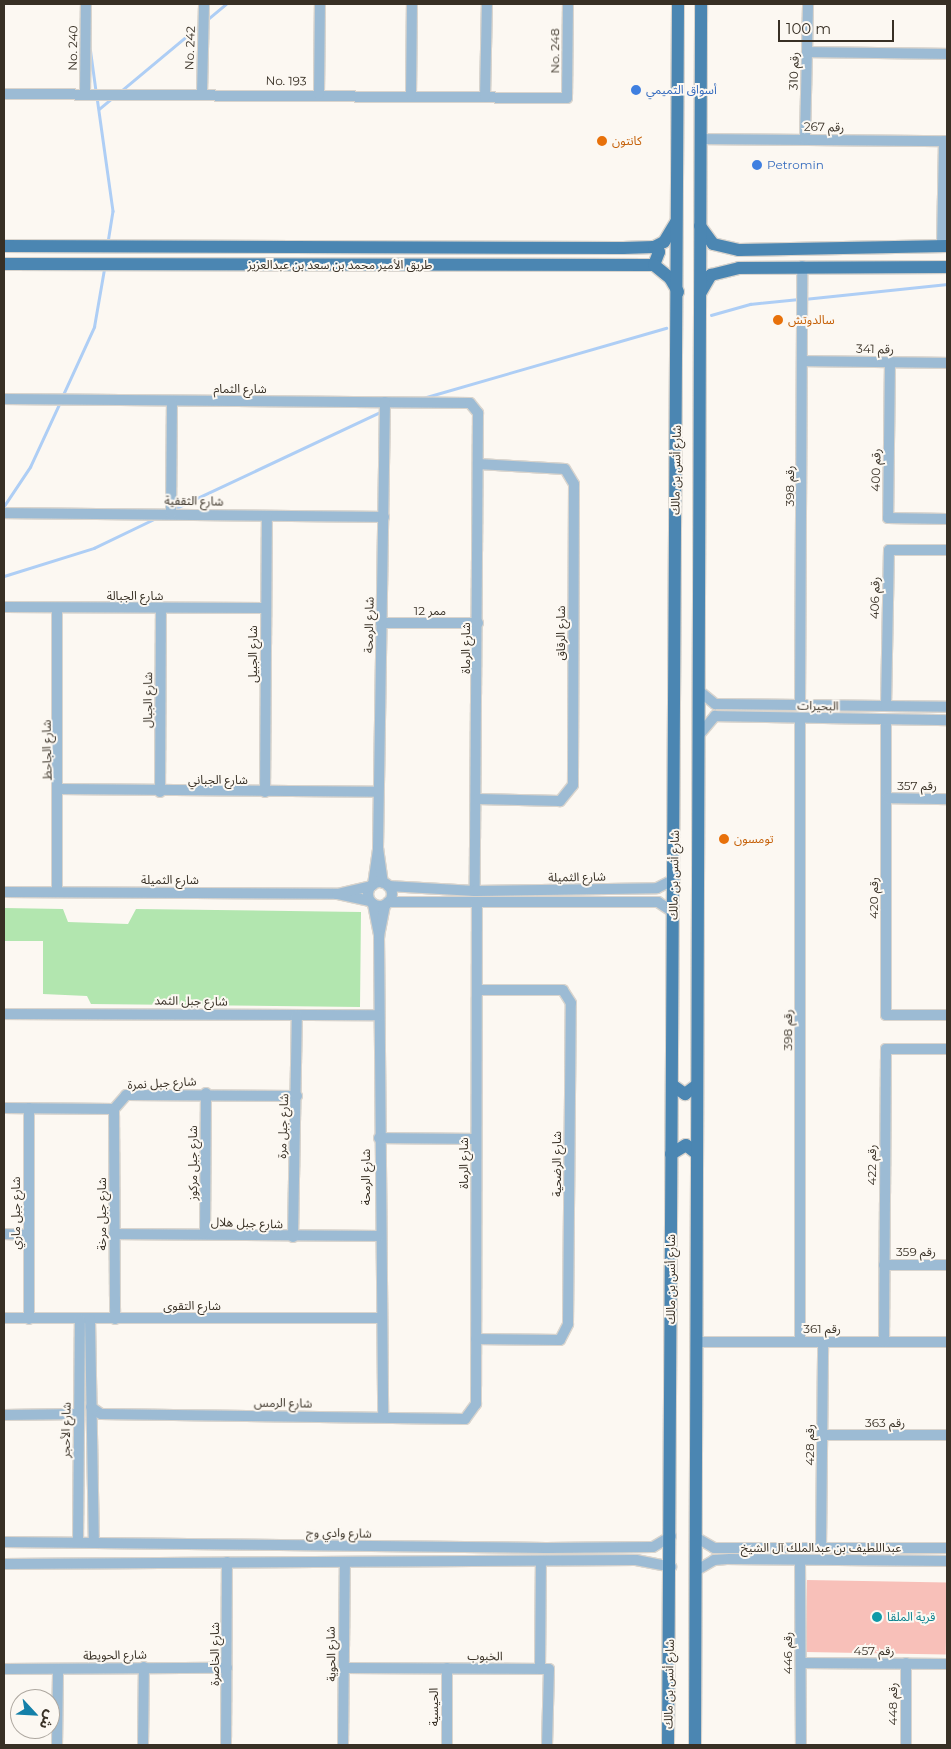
<!DOCTYPE html>
<meta charset="utf-8">
<style>
body{margin:0}
#map{position:relative;width:951px;height:1749px;overflow:hidden;background:#fcf8f2;font-family:Montserrat,"Noto Sans Arabic",sans-serif}
div>[style]{position:absolute}
[style*='--x']{left:calc(var(--x)*1px);top:calc(var(--y)*1px);width:calc(var(--w)*1px);rotate:calc(var(--a)*1deg)}
.green>*{inset:0;background:#b2e6af}
.stream>*{height:2.5px;margin:-1.25px;padding:0 1.25px;transform-origin:1.25px;border-radius:1.25px;background:#aecef5}
.building>*{inset:0;background:#f8c0b9;transform-origin:0 0}
.roads{filter:drop-shadow(1px 0 #d9d4cd) drop-shadow(-1px 0 #d9d4cd) drop-shadow(0 1px #d9d4cd) drop-shadow(0 -1px #d9d4cd)}
.minor>*{height:10px;margin:-5px;padding:0 5px;transform-origin:5px;border-radius:5px;background:#9cbbd4}
.minor>.ring{margin:-5px;padding:0;box-sizing:content-box;background:none;border:10px solid #9cbbd4;border-radius:50%}
.major>*{height:12px;margin:-6px;padding:0 6px;transform-origin:6px;border-radius:6px;background:#4b86b2}
.dots>*{width:14px;height:14px;translate:-50% -50%;box-sizing:border-box;border:2px solid #fcf8f2;border-radius:50%}
span{translate:-50% -50%;white-space:nowrap;text-align:center;line-height:1.15;-webkit-text-stroke:4px #fcf8f2;paint-order:stroke}
.street-label{font-size:12px;color:#383025}
.shop-label{font-size:12px;color:#366cbe}
.left{translate:0 -50%;text-align:left}
.food-label{font-size:12px;color:#c56008}
.culture-label{font-size:12px;color:#0d838f}
.frame{position:absolute;inset:0;border:5px solid #383025;pointer-events:none}
.north{position:absolute;left:10px;top:1689px;width:50px;height:50px;box-sizing:border-box;background:#fcf8f2;border:1px solid #aea8a0;border-radius:50%;rotate:115deg;font-size:14px;font-weight:700;line-height:20px;text-align:center;color:#383025}
.north::after{content:'';display:block;margin:auto;width:18px;height:22px;background:#1480a9;clip-path:polygon(50% 0,100% 100%,50% 72%,0 100%)}
.scale{position:absolute;left:778px;top:20px;width:116px;height:22px;box-sizing:border-box;border:2px solid #383025;border-top:0;padding-left:6px;font-size:15px;line-height:18px;white-space:nowrap;color:#383025;-webkit-text-stroke:4px #fcf8f2;paint-order:stroke}
</style>
<div id="map">
<div class="green">
<div style="clip-path:polygon(4px 908px,63px 909px,68px 922px,128px 924px,136px 909px,361px 912px,360px 1007px,91px 1004px,87px 996px,43px 994px,43px 941px,4px 941px)"></div>
</div>
<div class="stream">
<div style="--x:208;--y:19;--w:23;--a:-40"></div>
<div style="--x:90;--y:47;--w:44;--a:82.2"></div>
<div style="--x:121;--y:91;--w:103;--a:-39.9"></div>
<div style="--x:97;--y:97;--w:115;--a:82"></div>
<div style="--x:113;--y:211;--w:31;--a:99"></div>
<div style="--x:99;--y:109;--w:16;--a:-40"></div>
<div style="--x:804;--y:299;--w:144;--a:-6"></div>
<div style="--x:711;--y:315;--w:41;--a:-15.8"></div>
<div style="--x:750;--y:304;--w:49;--a:-5.8"></div>
<div style="--x:62;--y:397;--w:77;--a:-65.4"></div>
<div style="--x:94;--y:327;--w:59;--a:-80.2"></div>
<div style="--x:423;--y:398;--w:253;--a:-16.1"></div>
<div style="--x:4;--y:506;--w:47;--a:-56.3"></div>
<div style="--x:30;--y:467;--w:72;--a:-65.2"></div>
<div style="--x:174;--y:509;--w:230;--a:-25.2"></div>
<div style="--x:4;--y:576;--w:94;--a:-17.3"></div>
<div style="--x:94;--y:548;--w:69;--a:-25.8"></div>
</div>
<div class="building">
<div style="left:807px;top:1580px;width:140px;height:72px;rotate:1deg"></div>
</div>
<div class="roads">
<div class="minor">
<div style="--x:808;--y:52;--w:139;--a:0.8"></div>
<div style="--x:85;--y:93;--w:89;--a:-89.4"></div>
<div style="--x:202;--y:93;--w:89;--a:-88.7"></div>
<div style="--x:4;--y:94;--w:563;--a:0.41"></div>
<div style="--x:567;--y:98;--w:94;--a:-89.4"></div>
<div style="--x:319;--y:94;--w:90;--a:-89.4"></div>
<div style="--x:411;--y:95;--w:91;--a:-89.4"></div>
<div style="--x:485;--y:97;--w:93;--a:-88.8"></div>
<div style="--x:700;--y:139;--w:247;--a:0.5"></div>
<div style="--x:805;--y:139;--w:135;--a:-88.7"></div>
<div style="--x:942;--y:246;--w:105;--a:-88.9"></div>
<div style="--x:803;--y:361;--w:144;--a:0.8"></div>
<div style="--x:890;--y:362;--w:156;--a:90.7"></div>
<div style="--x:888;--y:518;--w:59;--a:1"></div>
<div style="--x:4;--y:399;--w:466;--a:0.5"></div>
<div style="--x:470;--y:403;--w:13;--a:51"></div>
<div style="--x:478;--y:413;--w:478;--a:90.4"></div>
<div style="--x:478;--y:464;--w:87;--a:3.3"></div>
<div style="--x:565;--y:469;--w:17;--a:59"></div>
<div style="--x:574;--y:484;--w:301;--a:90.2"></div>
<div style="--x:573;--y:785;--w:21;--a:129"></div>
<div style="--x:560;--y:801;--w:82;--a:-178.6"></div>
<div style="--x:4;--y:513;--w:380;--a:0.6"></div>
<div style="--x:171;--y:513;--w:111;--a:-89.5"></div>
<div style="--x:4;--y:607;--w:262;--a:0.2"></div>
<div style="--x:381;--y:623;--w:97;--a:0"></div>
<div style="--x:699;--y:691;--w:21;--a:39"></div>
<div style="--x:715;--y:704;--w:232;--a:0.7"></div>
<div style="--x:800;--y:705;--w:439;--a:-89.7"></div>
<div style="--x:886;--y:706;--w:156;--a:-88.9"></div>
<div style="--x:889;--y:550;--w:58;--a:0"></div>
<div style="--x:800;--y:719;--w:623;--a:90"></div>
<div style="--x:886;--y:720;--w:295;--a:90"></div>
<div style="--x:886;--y:1015;--w:61;--a:0"></div>
<div style="--x:699;--y:735;--w:25;--a:-50"></div>
<div style="--x:715;--y:716;--w:232;--a:1"></div>
<div style="--x:60;--y:789;--w:317;--a:0.5"></div>
<div style="--x:160;--y:792;--w:184;--a:-89.7"></div>
<div style="--x:265;--y:792;--w:276;--a:-89.6"></div>
<div style="--x:887;--y:798;--w:60;--a:1"></div>
<div style="--x:378;--y:848;--w:446;--a:-89.1"></div>
<div class="ring" style="left:368px;top:882px;width:14px;height:14px"></div>
<div style="--x:373;--y:885;--w:37;--a:-82"></div>
<div style="--x:378;--y:848;--w:35;--a:82"></div>
<div style="--x:388;--y:886;--w:87;--a:3.3"></div>
<div style="--x:475;--y:891;--w:182;--a:-0.9"></div>
<div style="--x:657;--y:888;--w:20;--a:-27"></div>
<div style="--x:4;--y:892;--w:333;--a:0.3"></div>
<div style="--x:57;--y:892;--w:284;--a:-90"></div>
<div style="--x:370;--y:901;--w:34;--a:-168"></div>
<div style="--x:337;--y:894;--w:35;--a:-13"></div>
<div style="--x:388;--y:902;--w:270;--a:0"></div>
<div style="--x:658;--y:902;--w:18;--a:34"></div>
<div style="--x:373;--y:904;--w:33;--a:79"></div>
<div style="--x:379;--y:936;--w:32;--a:-79"></div>
<div style="--x:379;--y:936;--w:481;--a:89.5"></div>
<div style="--x:4;--y:1014;--w:375;--a:0.2"></div>
<div style="--x:4;--y:1108;--w:110;--a:0.5"></div>
<div style="--x:114;--y:1109;--w:18;--a:-49"></div>
<div style="--x:126;--y:1095;--w:171;--a:0.3"></div>
<div style="--x:29;--y:1108;--w:211;--a:90"></div>
<div style="--x:114;--y:1109;--w:210;--a:89.7"></div>
<div style="--x:379;--y:1138;--w:97;--a:0.6"></div>
<div style="--x:4;--y:1234;--w:24;--a:2"></div>
<div style="--x:114;--y:1234;--w:265;--a:0.4"></div>
<div style="--x:205;--y:1234;--w:141;--a:-89.6"></div>
<div style="--x:293;--y:1237;--w:222;--a:-89"></div>
<div style="--x:884;--y:1265;--w:63;--a:0"></div>
<div style="--x:4;--y:1318;--w:376;--a:0"></div>
<div style="--x:90;--y:1319;--w:222;--a:89"></div>
<div style="--x:476;--y:1339;--w:84;--a:0.7"></div>
<div style="--x:560;--y:1340;--w:18;--a:-63"></div>
<div style="--x:568;--y:1324;--w:321;--a:-89.5"></div>
<div style="--x:571;--y:1003;--w:15;--a:-122"></div>
<div style="--x:563;--y:990;--w:86;--a:180"></div>
<div style="--x:696;--y:1342;--w:251;--a:0"></div>
<div style="--x:884;--y:1342;--w:293;--a:-89.6"></div>
<div style="--x:886;--y:1049;--w:61;--a:0"></div>
<div style="--x:91;--y:1407;--w:12;--a:35"></div>
<div style="--x:101;--y:1414;--w:364;--a:0.8"></div>
<div style="--x:465;--y:1419;--w:19;--a:-54"></div>
<div style="--x:476;--y:1404;--w:502;--a:-89.89"></div>
<div style="--x:4;--y:1415;--w:75;--a:-0.8"></div>
<div style="--x:822;--y:1435;--w:125;--a:0"></div>
<div style="--x:697;--y:1538;--w:20;--a:30"></div>
<div style="--x:714;--y:1548;--w:233;--a:0"></div>
<div style="--x:78;--y:1541;--w:222;--a:-89.5"></div>
<div style="--x:4;--y:1542;--w:542;--a:0.63"></div>
<div style="--x:546;--y:1548;--w:107;--a:-0.5"></div>
<div style="--x:653;--y:1547;--w:21;--a:-31"></div>
<div style="--x:821;--y:1547;--w:205;--a:-89.4"></div>
<div style="--x:800;--y:1561;--w:184;--a:89.7"></div>
<div style="--x:4;--y:1564;--w:632;--a:-0.36"></div>
<div style="--x:636;--y:1560;--w:36;--a:11"></div>
<div style="--x:697;--y:1570;--w:20;--a:-30"></div>
<div style="--x:714;--y:1560;--w:16;--a:-4"></div>
<div style="--x:730;--y:1559;--w:217;--a:0.5"></div>
<div style="--x:801;--y:1663;--w:146;--a:0.4"></div>
<div style="--x:345;--y:1668;--w:204;--a:0.3"></div>
<div style="--x:549;--y:1669;--w:76;--a:91.5"></div>
<div style="--x:4;--y:1669;--w:223;--a:-0.3"></div>
<div style="--x:540;--y:1669;--w:108;--a:-89.5"></div>
<div style="--x:57;--y:1745;--w:76;--a:-89.2"></div>
<div style="--x:143;--y:1745;--w:78;--a:-89.3"></div>
<div style="--x:226;--y:1745;--w:183;--a:-89.7"></div>
<div style="--x:343;--y:1745;--w:182;--a:-89.4"></div>
<div style="--x:447;--y:1745;--w:77;--a:-90"></div>
<div style="--x:906;--y:1745;--w:82;--a:-90"></div>
</div>
<div class="major">
<div style="--x:700;--y:226;--w:22;--a:54"></div>
<div style="--x:713;--y:244;--w:27;--a:13"></div>
<div style="--x:739;--y:250;--w:208;--a:-1.1"></div>
<div style="--x:4;--y:246;--w:619;--a:0.19"></div>
<div style="--x:623;--y:248;--w:31;--a:-2"></div>
<div style="--x:654;--y:247;--w:11;--a:-27"></div>
<div style="--x:664;--y:242;--w:23;--a:-59"></div>
<div style="--x:4;--y:264;--w:650;--a:0.09"></div>
<div style="--x:654;--y:265;--w:14;--a:-69"></div>
<div style="--x:659;--y:252;--w:7;--a:-135"></div>
<div style="--x:654;--y:265;--w:21;--a:39"></div>
<div style="--x:670;--y:278;--w:16;--a:60"></div>
<div style="--x:701;--y:292;--w:20;--a:-60"></div>
<div style="--x:711;--y:275;--w:29;--a:-14"></div>
<div style="--x:739;--y:268;--w:208;--a:-0.3"></div>
<div style="--x:672;--y:1085;--w:16;--a:35"></div>
<div style="--x:685;--y:1094;--w:15;--a:-37"></div>
<div style="--x:671;--y:1154;--w:17;--a:-31"></div>
<div style="--x:686;--y:1145;--w:13;--a:39"></div>
<div style="--x:668;--y:1745;--w:1741;--a:-89.67"></div>
<div style="--x:695;--y:1745;--w:1741;--a:-89.8"></div>
</div>
</div>
<div class="dots">
<div style="left:636px;top:90px;background:#3f7fe0"></div>
<div style="left:602px;top:141px;background:#e8710a"></div>
<div style="left:757px;top:165px;background:#3f7fe0"></div>
<div style="left:778px;top:320px;background:#e8710a"></div>
<div style="left:724px;top:839px;background:#e8710a"></div>
<div style="left:877px;top:1617px;background:#0f9aa8"></div>
</div>
<div class="street-label">
<span style="left:73px;top:48px;rotate:-89deg">No. 240</span>
<span style="left:190px;top:48px;rotate:-88deg">No. 242</span>
<span style="left:555px;top:51px;rotate:-90deg">No. 248</span>
<span style="left:794px;top:71px;rotate:-88deg">رقم 310</span>
<span style="left:286px;top:81px;rotate:1deg">No. 193</span>
<span style="left:824px;top:127px;rotate:1deg">رقم 267</span>
<span style="left:340px;top:265px">طريق الأمير محمد بن سعد بن عبدالعزيز</span>
<span style="left:875px;top:349px;rotate:1deg">رقم 341</span>
<span style="left:240px;top:389px">شارع الثمام</span>
<span style="left:676px;top:470px;rotate:-89deg">شارع أنس بن مالك</span>
<span style="left:876px;top:470px;rotate:-89deg">رقم 400</span>
<span style="left:790px;top:486px;rotate:-90deg">رقم 398</span>
<span style="left:194px;top:501px;rotate:1deg">شارع الثقفية</span>
<span style="left:135px;top:596px">شارع الجبالة</span>
<span style="left:875px;top:598px;rotate:-89deg">رقم 406</span>
<span style="left:430px;top:611px">ممر 12</span>
<span style="left:369px;top:625px;rotate:-89deg">شارع الرمحة</span>
<span style="left:561px;top:633px;rotate:-90deg">شارع الرقاق</span>
<span style="left:466px;top:648px;rotate:-90deg">شارع الرماة</span>
<span style="left:253px;top:654px;rotate:-90deg">شارع الجبيل</span>
<span style="left:148px;top:700px;rotate:-90deg">شارع الجبال</span>
<span style="left:818px;top:706px;rotate:1deg">البحيرات</span>
<span style="left:47px;top:750px;rotate:-91deg">شارع الجاحظ</span>
<span style="left:218px;top:780px">شارع الجباني</span>
<span style="left:917px;top:786px">رقم 357</span>
<span style="left:674px;top:875px;rotate:-89deg">شارع أنس بن مالك</span>
<span style="left:577px;top:877px;rotate:-1deg">شارع الثميلة</span>
<span style="left:170px;top:880px">شارع الثميلة</span>
<span style="left:874px;top:898px;rotate:-90deg">رقم 420</span>
<span style="left:191px;top:1001px;rotate:1deg">شارع جبل الثمد</span>
<span style="left:788px;top:1030px;rotate:-90deg">رقم 398</span>
<span style="left:162px;top:1083px;rotate:-3deg">شارع جبل نمرة</span>
<span style="left:283px;top:1126px;rotate:-88deg">شارع جبل مرة</span>
<span style="left:193px;top:1163px;rotate:-90deg">شارع جبل مركوز</span>
<span style="left:464px;top:1163px;rotate:-90deg">شارع الرماة</span>
<span style="left:557px;top:1164px;rotate:-90deg">شارع الرضحية</span>
<span style="left:872px;top:1165px;rotate:-90deg">رقم 422</span>
<span style="left:366px;top:1177px;rotate:-90deg">شارع الرمحة</span>
<span style="left:16px;top:1213px;rotate:-90deg">شارع جبل ماري</span>
<span style="left:102px;top:1214px;rotate:-90deg">شارع جبل مرخة</span>
<span style="left:247px;top:1223px;rotate:2deg">شارع جبل هلال</span>
<span style="left:916px;top:1252px">رقم 359</span>
<span style="left:671px;top:1279px;rotate:-90deg">شارع أنس بن مالك</span>
<span style="left:192px;top:1306px">شارع التقوى</span>
<span style="left:822px;top:1329px">رقم 361</span>
<span style="left:283px;top:1403px;rotate:1deg">شارع الرمس</span>
<span style="left:885px;top:1423px">رقم 363</span>
<span style="left:66px;top:1430px;rotate:-89deg">شارع الأحجر</span>
<span style="left:810px;top:1445px;rotate:-90deg">رقم 428</span>
<span style="left:339px;top:1533px;rotate:1deg">شارع وادي وج</span>
<span style="left:821px;top:1548px">عبداللطيف بن عبدالملك آل الشيخ</span>
<span style="left:874px;top:1651px">رقم 457</span>
<span style="left:788px;top:1653px;rotate:-90deg">رقم 446</span>
<span style="left:215px;top:1654px;rotate:-90deg">شارع الخاصرة</span>
<span style="left:331px;top:1654px;rotate:-91deg">شارع الحوية</span>
<span style="left:115px;top:1655px;rotate:-1deg">شارع الحويطة</span>
<span style="left:485px;top:1656px;rotate:1deg">الخبوب</span>
<span style="left:669px;top:1684px;rotate:-89deg">شارع أنس بن مالك</span>
<span style="left:893px;top:1704px;rotate:-90deg">رقم 448</span>
<span style="left:434px;top:1707px;rotate:-90deg">الحيسية</span>
</div>
<div class="shop-label">
<span class="left" style="left:646px;top:90px">أسواق التميمي</span>
<span class="left" style="left:767px;top:165px">Petromin</span>
</div>
<div class="food-label">
<span class="left" style="left:612px;top:141px">كانتون</span>
<span class="left" style="left:788px;top:320px">سالدوتش</span>
<span class="left" style="left:734px;top:839px">تومسون</span>
</div>
<div class="culture-label">
<span class="left" style="left:887px;top:1617px">قرية الملقا</span>
</div>
<div class="frame"></div>
<div class="north">ش</div>
<div class="scale">100 m</div>
</div>
